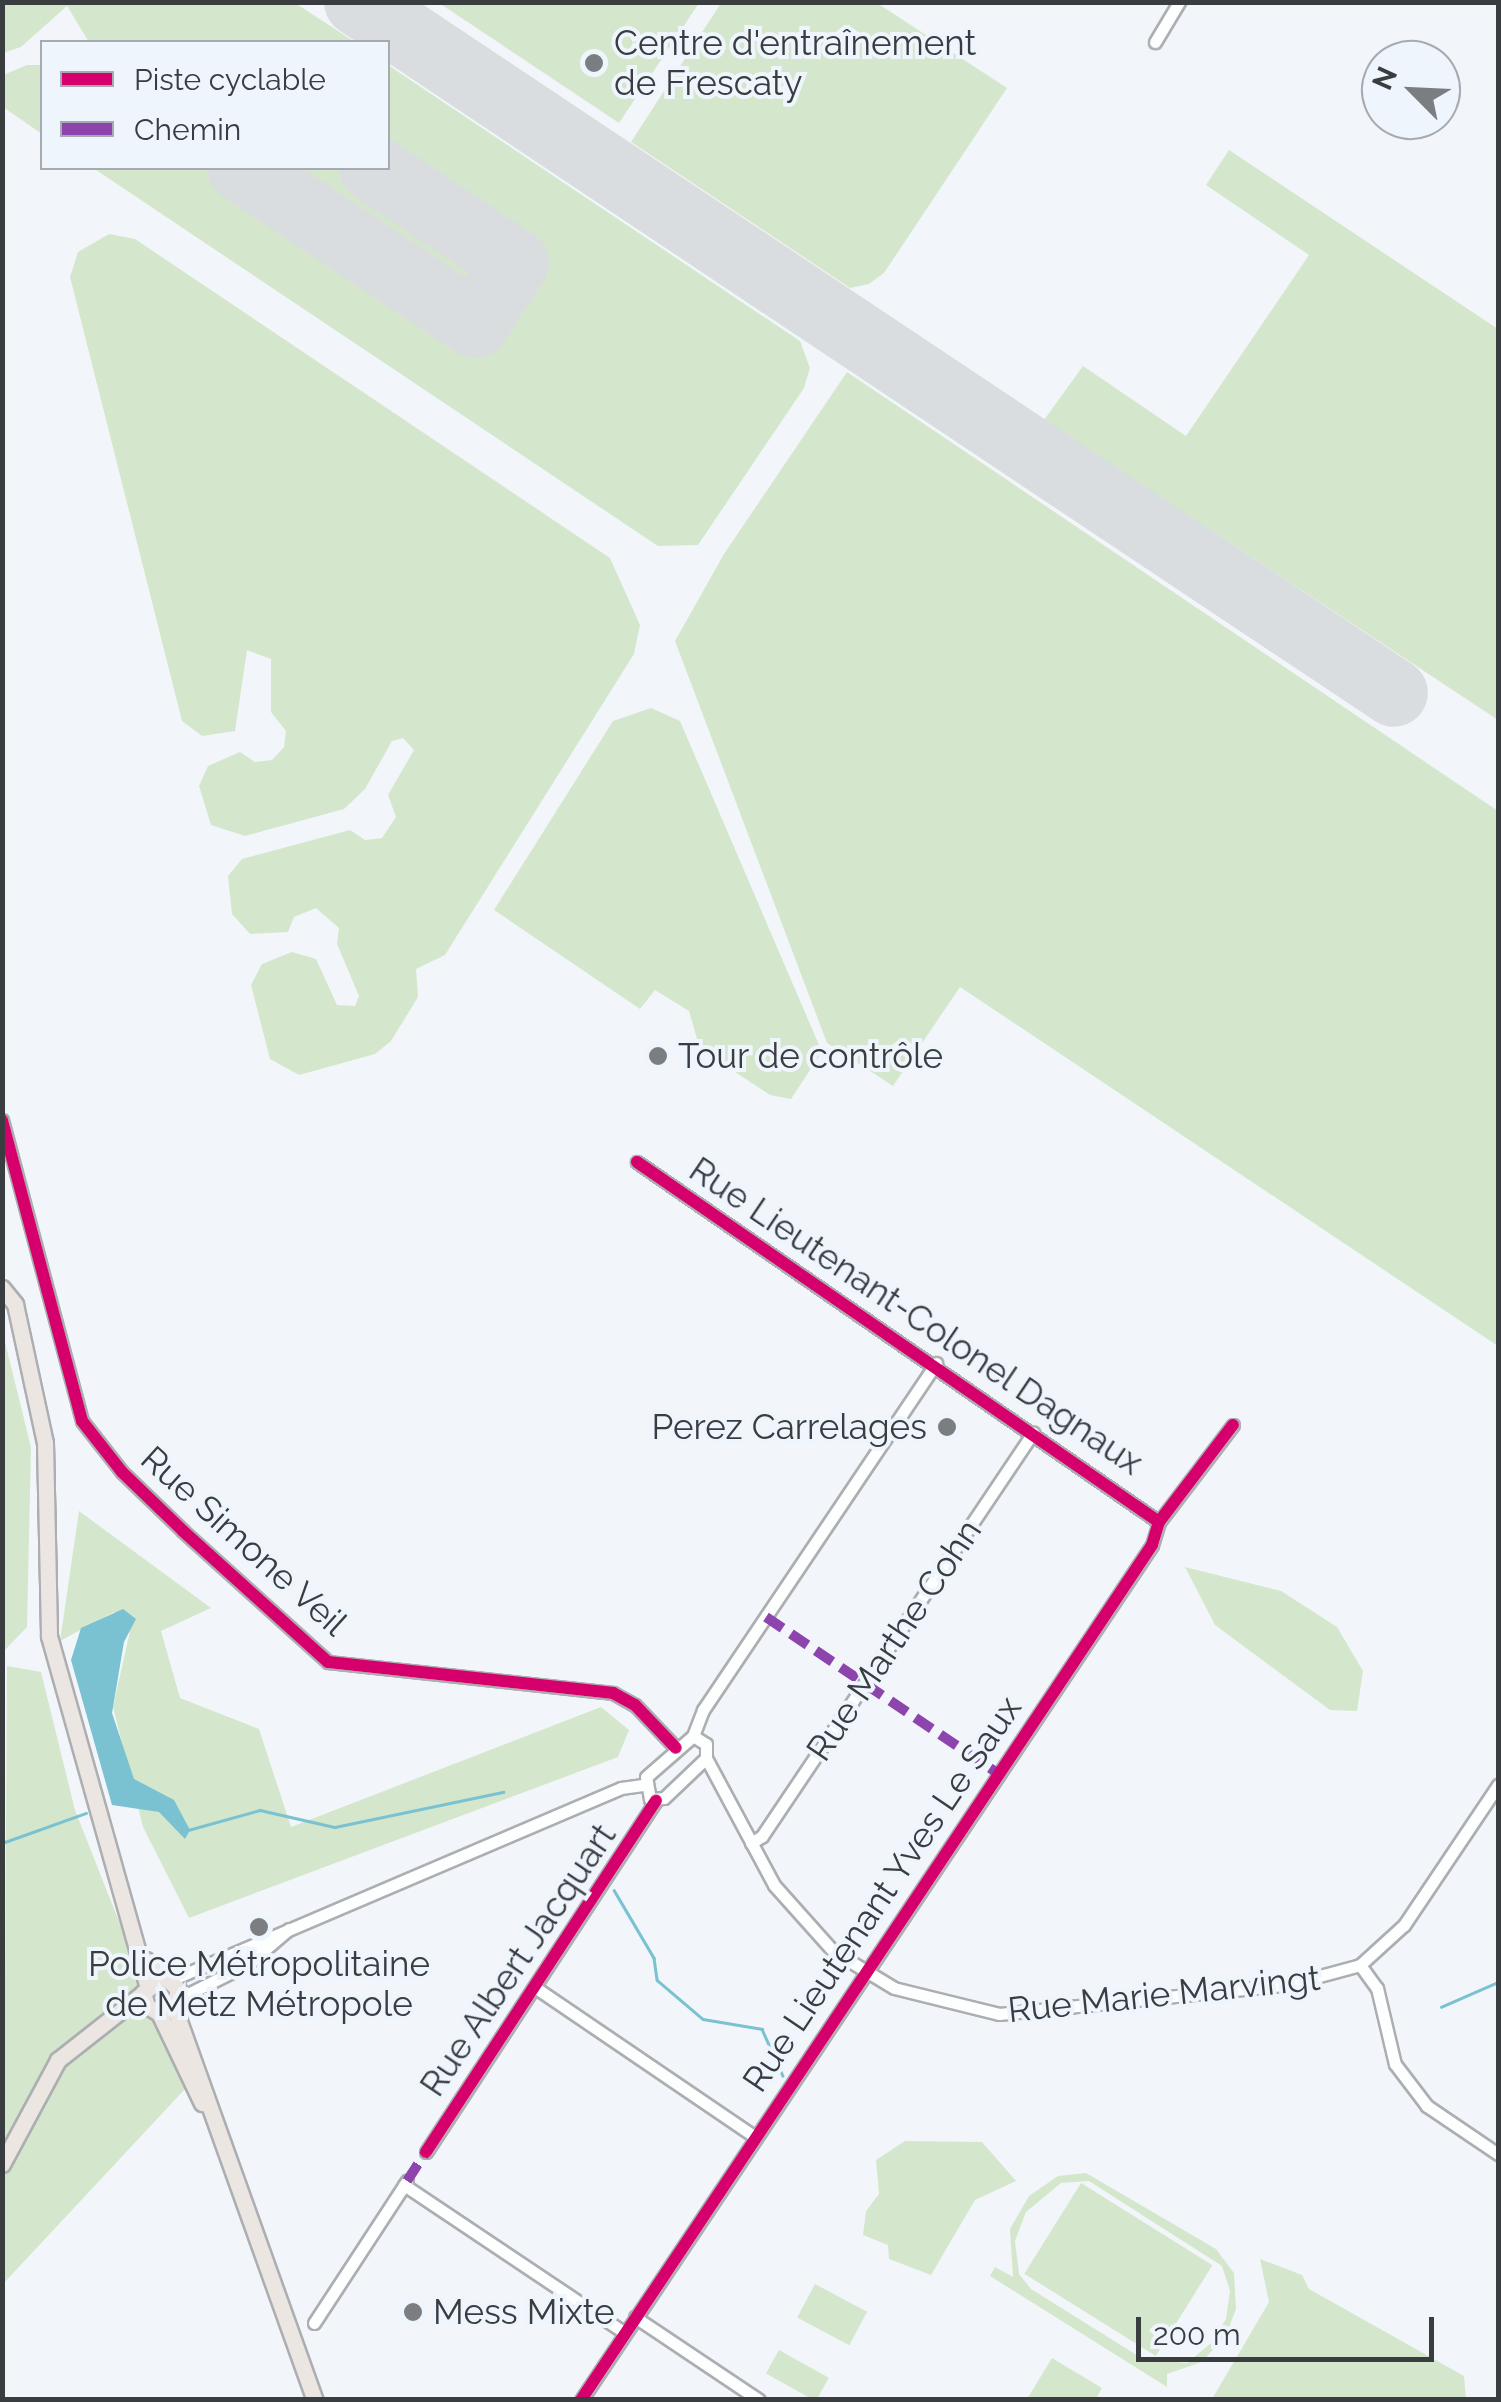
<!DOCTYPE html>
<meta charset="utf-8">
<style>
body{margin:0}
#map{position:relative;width:1501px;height:2402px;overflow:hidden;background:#f2f6fa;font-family:Raleway,sans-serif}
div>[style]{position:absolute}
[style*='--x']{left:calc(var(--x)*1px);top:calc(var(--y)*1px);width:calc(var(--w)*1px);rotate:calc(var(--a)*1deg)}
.green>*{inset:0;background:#d4e7cc;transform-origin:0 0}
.water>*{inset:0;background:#7ac2d1}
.stream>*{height:2.5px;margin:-1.25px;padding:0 1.25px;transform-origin:1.25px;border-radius:1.25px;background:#7ac2d1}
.runway>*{height:68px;margin:-34px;padding:0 34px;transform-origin:34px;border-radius:34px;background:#dadddf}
.roads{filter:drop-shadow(2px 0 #acaeb1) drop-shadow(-2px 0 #acaeb1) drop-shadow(0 2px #acaeb1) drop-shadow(0 -2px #acaeb1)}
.minor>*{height:11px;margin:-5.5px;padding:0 5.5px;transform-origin:5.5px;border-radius:5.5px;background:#fdfefe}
.major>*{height:15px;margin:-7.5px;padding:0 7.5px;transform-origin:7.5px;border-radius:7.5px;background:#ece6e3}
.quiet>*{height:10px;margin-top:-5px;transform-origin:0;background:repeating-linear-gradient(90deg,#8e44ad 0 20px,transparent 0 30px)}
.cycleway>*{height:12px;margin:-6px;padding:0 6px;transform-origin:6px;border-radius:6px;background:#d6006c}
.dots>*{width:28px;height:28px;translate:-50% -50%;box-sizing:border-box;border:5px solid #eff5fd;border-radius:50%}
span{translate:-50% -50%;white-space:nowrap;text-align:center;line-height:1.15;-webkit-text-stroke:8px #eff5fd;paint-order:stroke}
.poi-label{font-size:35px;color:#3a3d40}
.left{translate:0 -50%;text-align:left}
.right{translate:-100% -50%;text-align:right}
.street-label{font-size:35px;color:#3a3d40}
.frame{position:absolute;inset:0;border:5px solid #3a3d40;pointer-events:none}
.legend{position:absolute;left:40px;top:40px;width:350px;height:130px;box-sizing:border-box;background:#eff5fd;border:2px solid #a7abb1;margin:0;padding:12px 18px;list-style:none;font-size:30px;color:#3a3d40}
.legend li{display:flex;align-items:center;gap:20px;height:50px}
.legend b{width:50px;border:2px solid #a7abb1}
.north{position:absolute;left:1361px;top:40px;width:100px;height:100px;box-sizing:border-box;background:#eff5fd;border:2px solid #a7abb1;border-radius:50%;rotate:294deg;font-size:28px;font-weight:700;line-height:40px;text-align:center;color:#3a3d40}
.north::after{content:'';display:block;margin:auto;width:35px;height:45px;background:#7a7e81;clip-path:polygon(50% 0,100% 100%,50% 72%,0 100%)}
.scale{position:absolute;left:1136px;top:2317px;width:298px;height:45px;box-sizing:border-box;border:5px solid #3a3d40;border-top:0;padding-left:12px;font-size:30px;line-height:35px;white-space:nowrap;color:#3a3d40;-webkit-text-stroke:8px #eff5fd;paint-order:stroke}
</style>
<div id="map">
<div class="green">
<div style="clip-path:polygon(3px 2px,295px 3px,355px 42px,89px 42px,67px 6px,21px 47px,3px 53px)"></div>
<div style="clip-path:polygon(439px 3px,699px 3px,619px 123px)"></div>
<div style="clip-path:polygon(721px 3px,877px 3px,1007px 88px,884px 273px,869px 284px,850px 288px,631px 142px)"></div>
<div style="clip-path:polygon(27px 65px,42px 65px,42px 134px,3px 107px,3px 75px)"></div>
<div style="clip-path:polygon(388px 65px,800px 341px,810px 368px,804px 388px,698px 545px,658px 546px,93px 168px,388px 168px)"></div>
<div style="clip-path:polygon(1229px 150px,1498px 329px,1498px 720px,1044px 420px,1083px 366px,1186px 436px,1309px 255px,1206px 185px)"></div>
<div style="clip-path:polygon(109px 234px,135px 239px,610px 558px,640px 625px,634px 654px,445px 955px,416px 969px,418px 997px,391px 1041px,375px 1054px,299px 1075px,270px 1059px,251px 985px,262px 964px,292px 952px,316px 959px,337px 1005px,355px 1006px,359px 996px,337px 944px,339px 928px,316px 908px,294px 917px,288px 932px,250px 934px,232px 914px,228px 876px,242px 859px,350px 830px,365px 840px,382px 838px,396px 817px,388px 795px,414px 750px,403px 738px,392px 741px,365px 789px,344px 809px,245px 836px,211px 825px,199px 786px,208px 766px,240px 752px,255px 762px,272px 760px,284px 747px,286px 731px,271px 712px,271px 659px,247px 650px,235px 731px,202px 736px,182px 721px,70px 277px,78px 252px)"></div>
<div style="clip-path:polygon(847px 372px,1498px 811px,1498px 1346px,960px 987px,893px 1086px,827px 1043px,675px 641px,724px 554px)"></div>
<div style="clip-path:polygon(651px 708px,680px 721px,822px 1052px,791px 1099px,770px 1095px,700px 1049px,689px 1011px,655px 990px,640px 1009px,494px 910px,613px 721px)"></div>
<div style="clip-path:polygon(2px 1330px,31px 1447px,27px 1627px,3px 1652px)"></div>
<div style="clip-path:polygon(79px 1511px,211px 1608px,161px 1631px,180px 1698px,259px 1729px,291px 1827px,601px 1707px,629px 1730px,618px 1757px,189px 1918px,143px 1827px,113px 1707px,132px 1622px,114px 1612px,60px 1641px)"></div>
<div style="clip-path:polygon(1185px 1567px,1281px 1591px,1337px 1627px,1363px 1671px,1357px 1711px,1330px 1710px,1215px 1625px)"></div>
<div style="clip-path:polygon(7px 1666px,41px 1672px,75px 1810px,185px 2089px,3px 2284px)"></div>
<div style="clip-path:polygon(905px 2141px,982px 2142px,1016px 2181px,975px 2200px,931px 2275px,889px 2259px,888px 2245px,863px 2235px,866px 2211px,879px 2194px,876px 2160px)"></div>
<div style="clip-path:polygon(evenodd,1086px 2173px,1216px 2249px,1234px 2273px,1236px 2309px,1226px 2335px,1202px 2362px,1167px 2374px,1167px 2387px,990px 2276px,995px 2267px,1013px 2277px,1010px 2229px,1029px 2196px,1058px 2176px,1086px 2173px,1089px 2181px,1222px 2266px,1230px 2291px,1226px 2319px,1211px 2343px,1187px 2363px,1143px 2359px,1031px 2289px,1019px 2274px,1015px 2241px,1026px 2212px,1061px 2183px,1089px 2181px)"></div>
<div style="left:1081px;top:2183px;width:155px;height:107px;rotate:32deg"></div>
<div style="clip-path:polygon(1260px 2259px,1302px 2275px,1309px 2289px,1464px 2376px,1466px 2399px,1212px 2399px,1269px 2302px)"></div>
<div style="left:815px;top:2284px;width:59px;height:38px;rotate:28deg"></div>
<div style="left:779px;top:2350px;width:57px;height:27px;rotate:29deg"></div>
<div style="clip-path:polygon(1052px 2358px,1102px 2388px,1096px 2399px,1027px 2399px)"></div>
</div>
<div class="water">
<div style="clip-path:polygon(123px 1609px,136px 1619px,124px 1642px,112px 1713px,134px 1779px,174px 1800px,190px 1830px,185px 1839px,159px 1812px,112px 1805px,71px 1660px,81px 1628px)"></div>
</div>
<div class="stream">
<div style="--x:188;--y:1830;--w:75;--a:-15.5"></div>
<div style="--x:260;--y:1810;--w:77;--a:12.8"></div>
<div style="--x:335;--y:1827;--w:172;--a:-11.8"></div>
<div style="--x:2;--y:1843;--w:89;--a:-19.7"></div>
<div style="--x:614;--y:1890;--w:79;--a:59.5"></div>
<div style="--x:654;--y:1958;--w:22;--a:82"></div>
<div style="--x:657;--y:1980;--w:60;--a:40.3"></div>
<div style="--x:703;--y:2019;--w:60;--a:9.6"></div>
<div style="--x:762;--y:2029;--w:51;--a:65.9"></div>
<div style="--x:1441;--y:2007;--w:62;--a:-23.7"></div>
</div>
<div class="runway">
<div style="--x:358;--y:2;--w:1245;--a:33.7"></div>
<div style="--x:241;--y:168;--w:281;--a:33.7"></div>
<div style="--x:475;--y:324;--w:73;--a:-56.7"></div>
<div style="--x:515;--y:263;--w:171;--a:-146.2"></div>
</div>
<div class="roads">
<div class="minor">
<div style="--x:1155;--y:42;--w:47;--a:-59"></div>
<div style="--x:2;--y:1120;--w:311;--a:75.1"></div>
<div style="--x:82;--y:1421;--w:65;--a:51.9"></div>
<div style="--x:122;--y:1472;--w:85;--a:44"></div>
<div style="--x:183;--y:1531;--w:195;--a:42.1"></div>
<div style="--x:328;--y:1662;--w:287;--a:6.2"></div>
<div style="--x:613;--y:1693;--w:25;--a:29"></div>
<div style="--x:635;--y:1705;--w:59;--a:46.4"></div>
<div style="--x:637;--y:1162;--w:634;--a:34.59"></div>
<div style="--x:693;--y:1736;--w:28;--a:-69"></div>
<div style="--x:703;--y:1710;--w:418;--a:-56.1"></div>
<div style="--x:693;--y:1736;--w:15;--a:32"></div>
<div style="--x:706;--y:1744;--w:14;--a:90"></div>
<div style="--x:706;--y:1758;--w:58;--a:136.4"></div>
<div style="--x:664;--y:1798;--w:14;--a:176"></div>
<div style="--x:650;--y:1799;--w:22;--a:-100"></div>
<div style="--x:646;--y:1777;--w:62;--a:-41.1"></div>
<div style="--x:706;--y:1758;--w:144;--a:61.8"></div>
<div style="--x:774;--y:1885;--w:89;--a:48.2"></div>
<div style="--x:833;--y:1951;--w:71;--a:31.2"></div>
<div style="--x:894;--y:1988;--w:108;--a:13.9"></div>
<div style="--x:999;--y:2014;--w:288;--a:-5.8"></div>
<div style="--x:1286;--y:1985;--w:77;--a:-15.1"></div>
<div style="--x:1360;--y:1965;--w:59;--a:-42.3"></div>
<div style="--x:1404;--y:1925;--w:169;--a:-56.1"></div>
<div style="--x:751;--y:1843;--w:13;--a:-32"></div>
<div style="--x:762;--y:1836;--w:486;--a:-56.1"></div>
<div style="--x:1360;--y:1965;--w:29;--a:54"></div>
<div style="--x:1377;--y:1988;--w:78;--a:76.7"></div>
<div style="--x:1395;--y:2064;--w:53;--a:52.7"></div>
<div style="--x:1427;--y:2106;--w:86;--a:34.1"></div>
<div style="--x:171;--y:1980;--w:489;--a:-23.1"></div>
<div style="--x:621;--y:1788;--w:22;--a:-8"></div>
<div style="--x:536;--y:1988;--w:265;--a:34.2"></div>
<div style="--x:178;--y:1999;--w:78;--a:-26.6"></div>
<div style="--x:248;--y:1964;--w:54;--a:-40.5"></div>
<div style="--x:426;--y:2152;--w:420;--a:-56.8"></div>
<div style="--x:404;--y:2185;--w:266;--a:33.8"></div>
<div style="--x:635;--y:2317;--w:149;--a:33.8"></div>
<div style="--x:314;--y:2323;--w:170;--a:-56.8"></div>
<div style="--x:581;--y:2400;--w:1028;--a:-56.26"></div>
<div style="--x:1152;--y:1545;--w:24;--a:-73"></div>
<div style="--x:1159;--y:1522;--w:122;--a:-52.7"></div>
</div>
<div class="major">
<div style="--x:2;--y:1288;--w:21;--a:51"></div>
<div style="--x:15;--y:1304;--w:142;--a:77.8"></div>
<div style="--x:45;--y:1443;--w:193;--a:88.8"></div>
<div style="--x:49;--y:1636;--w:362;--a:74.3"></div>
<div style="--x:146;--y:1960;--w:43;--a:42.2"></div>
<div style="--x:178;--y:1989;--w:18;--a:103"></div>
<div style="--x:174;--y:2007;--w:16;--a:158"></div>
<div style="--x:159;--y:2013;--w:14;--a:-150"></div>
<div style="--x:147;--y:2006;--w:14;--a:-107"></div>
<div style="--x:143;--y:1993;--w:25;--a:-40"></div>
<div style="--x:174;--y:2007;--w:418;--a:70.3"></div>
<div style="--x:159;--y:2013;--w:100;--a:64.5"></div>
<div style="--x:2;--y:2164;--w:118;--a:-61.7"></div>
<div style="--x:58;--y:2060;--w:108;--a:-38.2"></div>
</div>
</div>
<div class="quiet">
<div style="--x:766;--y:1617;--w:281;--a:34"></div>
<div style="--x:407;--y:2181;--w:35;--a:-57"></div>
</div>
<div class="cycleway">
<div style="--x:2;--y:1120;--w:311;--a:75.1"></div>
<div style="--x:82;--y:1421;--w:65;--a:51.9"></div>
<div style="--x:122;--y:1472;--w:85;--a:44"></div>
<div style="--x:183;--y:1531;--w:195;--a:42.1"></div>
<div style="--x:328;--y:1662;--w:287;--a:6.2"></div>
<div style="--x:613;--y:1693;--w:25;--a:29"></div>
<div style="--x:635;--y:1705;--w:59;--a:46.4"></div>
<div style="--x:637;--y:1162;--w:634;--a:34.59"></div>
<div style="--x:426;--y:2152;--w:420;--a:-56.8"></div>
<div style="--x:581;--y:2400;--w:1028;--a:-56.26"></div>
<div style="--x:1152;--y:1545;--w:24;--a:-73"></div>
<div style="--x:1159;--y:1522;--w:122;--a:-52.7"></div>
</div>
<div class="dots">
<div style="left:594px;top:63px;background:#7a7e81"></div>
<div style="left:658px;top:1056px;background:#7a7e81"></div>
<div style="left:947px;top:1427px;background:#7a7e81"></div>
<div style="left:259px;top:1927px;background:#7a7e81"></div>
<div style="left:413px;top:2312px;background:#7a7e81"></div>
</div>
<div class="poi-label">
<span class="left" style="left:614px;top:63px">Centre d'entraînement<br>de Frescaty</span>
<span class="left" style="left:678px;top:1056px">Tour de contrôle</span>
<span class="right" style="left:927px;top:1427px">Perez Carrelages</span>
<span style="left:259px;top:1984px">Police Métropolitaine<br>de Metz Métropole</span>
<span class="left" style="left:433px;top:2312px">Mess Mixte</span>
</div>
<div class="street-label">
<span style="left:916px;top:1316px;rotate:34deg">Rue Lieutenant-Colonel Dagnaux</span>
<span style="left:244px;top:1541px;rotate:42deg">Rue Simone Veil</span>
<span style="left:894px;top:1640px;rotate:-56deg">Rue Marthe Cohn</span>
<span style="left:882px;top:1894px;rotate:-56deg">Rue Lieutenant Yves Le Saux</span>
<span style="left:518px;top:1960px;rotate:-56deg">Rue Albert Jacquart</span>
<span style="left:1164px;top:1994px;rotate:-6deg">Rue Marie Marvingt</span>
</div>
<div class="frame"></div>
<ul class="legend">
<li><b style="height:12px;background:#d6006c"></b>Piste cyclable</li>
<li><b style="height:12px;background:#8e44ad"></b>Chemin</li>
</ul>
<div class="north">N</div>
<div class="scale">200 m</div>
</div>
